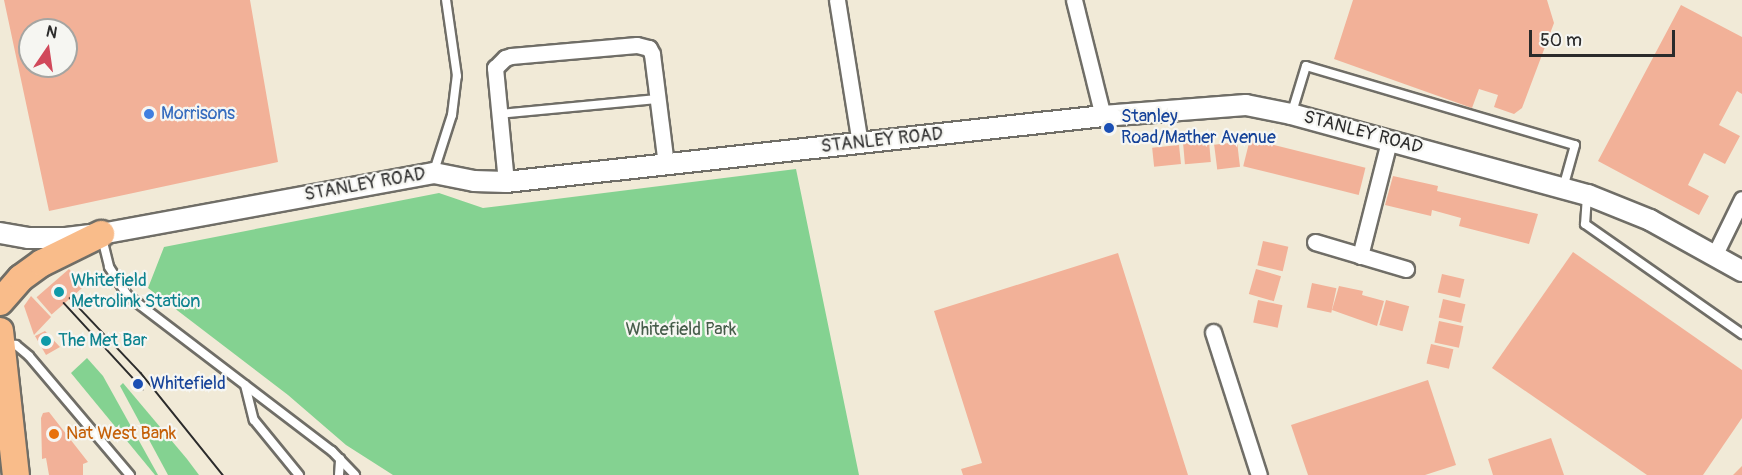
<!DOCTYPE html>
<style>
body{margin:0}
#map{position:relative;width:1742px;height:475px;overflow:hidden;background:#f1ead7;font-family:Pangolin,sans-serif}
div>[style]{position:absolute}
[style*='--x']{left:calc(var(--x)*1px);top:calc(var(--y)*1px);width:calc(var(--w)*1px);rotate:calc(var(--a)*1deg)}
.green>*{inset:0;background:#84d291}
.building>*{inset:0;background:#f2b198;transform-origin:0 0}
.roads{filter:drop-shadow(2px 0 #706e67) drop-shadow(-2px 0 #706e67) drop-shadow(0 2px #706e67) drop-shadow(0 -2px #706e67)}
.service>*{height:8px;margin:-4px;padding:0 4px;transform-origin:4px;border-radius:4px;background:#fff}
.minor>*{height:15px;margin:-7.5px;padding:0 7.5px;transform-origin:7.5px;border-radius:7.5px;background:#fff}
.tertiary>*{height:20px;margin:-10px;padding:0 10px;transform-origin:10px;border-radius:10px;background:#fff}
.trunk>*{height:26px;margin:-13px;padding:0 13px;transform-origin:13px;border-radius:13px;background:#f9bc8a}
.tram>*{height:1.5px;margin:-0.75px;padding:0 0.75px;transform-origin:0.75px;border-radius:0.75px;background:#2b2b2b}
.dots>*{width:16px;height:16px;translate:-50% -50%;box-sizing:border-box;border:3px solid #f6f6f2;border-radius:50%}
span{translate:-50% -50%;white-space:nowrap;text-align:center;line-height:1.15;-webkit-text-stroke:4.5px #f6f6f2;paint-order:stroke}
.shop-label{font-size:18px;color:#366cbe}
.left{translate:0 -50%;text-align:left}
.transit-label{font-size:18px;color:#164399}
.street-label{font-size:18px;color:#2b2b2b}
.culture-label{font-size:18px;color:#0d838f}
.park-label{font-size:18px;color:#465d4a}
.food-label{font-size:18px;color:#c56008}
.north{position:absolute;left:18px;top:18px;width:60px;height:60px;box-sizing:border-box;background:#f6f6f2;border:2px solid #a5a5a2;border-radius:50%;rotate:13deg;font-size:16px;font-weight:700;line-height:24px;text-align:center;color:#2b2b2b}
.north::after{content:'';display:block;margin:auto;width:21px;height:27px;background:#d1495b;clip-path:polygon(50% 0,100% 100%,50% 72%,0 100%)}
.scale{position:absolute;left:1529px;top:30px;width:146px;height:27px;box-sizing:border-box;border:3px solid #2b2b2b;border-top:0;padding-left:8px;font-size:18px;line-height:21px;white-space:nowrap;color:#2b2b2b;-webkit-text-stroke:4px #f6f6f2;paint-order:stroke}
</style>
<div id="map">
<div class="green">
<div style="clip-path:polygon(796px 169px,859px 475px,393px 475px,346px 445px,288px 395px,148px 288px,164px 247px,439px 193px,483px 208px)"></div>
<div style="clip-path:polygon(87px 358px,103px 376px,158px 475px,155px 475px,71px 373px)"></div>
<div style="clip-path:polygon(123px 383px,187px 459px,199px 475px,168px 475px,120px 386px)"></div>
</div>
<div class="building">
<div style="clip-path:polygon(evenodd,4px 0,250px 0,278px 162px,49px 211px,4px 0,30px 30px,66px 30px,66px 66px,30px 66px,30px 30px)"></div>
<div style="clip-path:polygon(1353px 0,1547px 0,1554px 23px,1522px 108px,1514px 114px,1494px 107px,1498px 95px,1479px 89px,1472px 108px,1334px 59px)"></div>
<div style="clip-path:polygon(1681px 5px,1742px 37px,1742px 94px,1737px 91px,1719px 125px,1740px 136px,1725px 164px,1704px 153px,1688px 185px,1709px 196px,1699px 215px,1598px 161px)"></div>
<div style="left:1250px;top:139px;width:119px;height:28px;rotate:14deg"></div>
<div style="left:1209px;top:141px;width:21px;height:26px;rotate:85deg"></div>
<div style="left:1237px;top:142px;width:25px;height:23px;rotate:83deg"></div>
<div style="left:1179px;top:145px;width:19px;height:27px;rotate:84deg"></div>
<div style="clip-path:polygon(1393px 176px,1438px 186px,1437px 191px,1538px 214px,1529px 244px,1459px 226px,1461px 218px,1432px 210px,1431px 216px,1385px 205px)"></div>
<div style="left:1263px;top:241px;width:26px;height:25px;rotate:13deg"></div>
<div style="clip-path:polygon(1573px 252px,1742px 370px,1742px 418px,1703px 475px,1647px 475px,1492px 368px)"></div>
<div style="clip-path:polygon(1118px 253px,1188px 475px,963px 475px,961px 469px,982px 463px,934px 311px)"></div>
<div style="left:69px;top:269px;width:23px;height:43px;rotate:49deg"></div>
<div style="left:1256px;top:269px;width:26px;height:26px;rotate:16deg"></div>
<div style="left:1442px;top:274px;width:23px;height:19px;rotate:13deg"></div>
<div style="left:1312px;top:283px;width:25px;height:25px;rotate:12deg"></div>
<div style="clip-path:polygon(1339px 286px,1363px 291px,1362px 295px,1384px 301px,1377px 326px,1332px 310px)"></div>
<div style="clip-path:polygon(31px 296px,51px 317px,34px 335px,24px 306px)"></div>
<div style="left:1443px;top:299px;width:23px;height:19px;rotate:13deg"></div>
<div style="left:1258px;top:300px;width:25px;height:23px;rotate:12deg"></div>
<div style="left:1386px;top:300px;width:24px;height:26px;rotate:15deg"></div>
<div style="left:1439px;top:321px;width:25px;height:22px;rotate:12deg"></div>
<div style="clip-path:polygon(45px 331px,60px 347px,46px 355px,35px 336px)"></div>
<div style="left:1431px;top:344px;width:23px;height:20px;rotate:13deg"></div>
<div style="clip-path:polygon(1428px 380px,1456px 465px,1425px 475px,1308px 475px,1291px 425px)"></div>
<div style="clip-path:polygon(49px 412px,88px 462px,83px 464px,83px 475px,49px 475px,46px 458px,42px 459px,41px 418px,43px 413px)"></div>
<div style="clip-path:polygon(1551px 438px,1564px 475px,1493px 475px,1488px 459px)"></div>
<div style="clip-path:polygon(1742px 466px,1742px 475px,1733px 475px)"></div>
</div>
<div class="roads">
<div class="service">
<div style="--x:1292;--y:112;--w:48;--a:-73.1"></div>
<div style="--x:1306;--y:66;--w:280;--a:16.4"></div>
<div style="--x:1575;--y:145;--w:45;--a:105.6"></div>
<div style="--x:499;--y:114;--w:160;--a:-5.4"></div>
<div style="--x:434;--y:171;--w:59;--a:-72.2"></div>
<div style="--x:452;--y:115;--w:39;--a:-83"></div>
<div style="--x:457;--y:76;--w:77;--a:-98.2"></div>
<div style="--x:1587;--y:196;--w:28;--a:94"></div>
<div style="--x:1585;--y:224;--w:192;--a:35"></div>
<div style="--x:102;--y:238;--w:30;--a:76"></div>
<div style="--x:109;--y:267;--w:33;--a:57"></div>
<div style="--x:127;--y:295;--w:258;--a:37.3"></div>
<div style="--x:332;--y:451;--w:33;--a:46"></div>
<div style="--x:6;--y:344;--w:10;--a:6"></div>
<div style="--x:16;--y:345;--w:17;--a:40"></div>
<div style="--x:29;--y:356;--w:156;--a:49.7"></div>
<div style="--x:245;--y:385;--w:36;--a:76"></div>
<div style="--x:254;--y:420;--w:71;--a:50.7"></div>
<div style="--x:339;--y:475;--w:16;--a:-86"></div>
</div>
<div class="minor">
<div style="--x:837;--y:0;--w:146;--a:80.9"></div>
<div style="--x:1074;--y:0;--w:120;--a:76"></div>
<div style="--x:506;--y:182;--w:115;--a:-95.5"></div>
<div style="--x:495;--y:68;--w:14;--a:-45"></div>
<div style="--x:505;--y:58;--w:6;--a:-18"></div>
<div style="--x:511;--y:56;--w:126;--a:-5"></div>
<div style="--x:637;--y:45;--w:12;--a:14"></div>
<div style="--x:649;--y:48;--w:7;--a:63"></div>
<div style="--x:652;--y:54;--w:112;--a:82.8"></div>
<div style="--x:1315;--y:242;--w:95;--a:16.5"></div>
<div style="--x:1715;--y:254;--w:61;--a:-63.9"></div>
<div style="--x:1360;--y:256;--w:119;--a:-75.8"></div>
<div style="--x:1213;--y:332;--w:150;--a:72.2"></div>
</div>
<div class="tertiary">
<div style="--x:0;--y:233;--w:28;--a:10"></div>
<div style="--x:28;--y:238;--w:38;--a:0"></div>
<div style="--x:66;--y:238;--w:35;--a:-7"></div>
<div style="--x:101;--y:234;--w:339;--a:-10.4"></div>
<div style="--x:434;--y:173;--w:41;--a:11.3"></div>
<div style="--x:474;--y:181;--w:32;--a:2"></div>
<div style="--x:506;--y:182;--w:601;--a:-6.31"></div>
<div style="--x:1103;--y:116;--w:143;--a:-4.4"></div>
<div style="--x:1246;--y:105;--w:46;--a:11.3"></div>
<div style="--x:1291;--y:114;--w:308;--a:15.3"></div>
<div style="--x:1588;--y:195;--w:67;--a:22"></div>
<div style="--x:1650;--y:220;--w:105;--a:29"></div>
</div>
<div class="trunk">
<div style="--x:0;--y:302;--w:32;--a:-49"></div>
<div style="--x:21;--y:278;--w:26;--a:-36"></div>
<div style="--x:42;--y:263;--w:66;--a:-26.2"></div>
<div style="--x:0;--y:331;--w:145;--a:83.7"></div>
</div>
</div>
<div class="tram">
<div style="--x:70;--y:298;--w:103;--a:46.6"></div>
<div style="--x:141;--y:373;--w:131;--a:51.2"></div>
<div style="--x:64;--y:303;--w:117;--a:47.4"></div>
</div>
<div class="dots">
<div style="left:149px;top:114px;background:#3f7fe0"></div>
<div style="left:1109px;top:128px;background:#1a4fb4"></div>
<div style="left:59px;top:292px;background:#0f9aa8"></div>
<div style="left:46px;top:341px;background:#0f9aa8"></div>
<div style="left:138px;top:384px;background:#1a4fb4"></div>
<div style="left:54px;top:434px;background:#e8710a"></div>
</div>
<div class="shop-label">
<span class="left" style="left:161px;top:114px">Morrisons</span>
</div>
<div class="transit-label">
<span class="left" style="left:1121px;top:128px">Stanley<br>Road/Mather Avenue</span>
<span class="left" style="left:150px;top:384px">Whitefield</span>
</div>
<div class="street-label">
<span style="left:1363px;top:133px;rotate:15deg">STANLEY ROAD</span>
<span style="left:882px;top:141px;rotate:-6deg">STANLEY ROAD</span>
<span style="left:365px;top:185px;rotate:-10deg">STANLEY ROAD</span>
</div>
<div class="culture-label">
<span class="left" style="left:71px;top:292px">Whitefield<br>Metrolink Station</span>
<span class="left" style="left:58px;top:341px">The Met Bar</span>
</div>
<div class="park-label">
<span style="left:681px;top:330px">Whitefield Park</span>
</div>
<div class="food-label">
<span class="left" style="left:66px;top:434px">Nat West Bank</span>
</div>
<div class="north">N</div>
<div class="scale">50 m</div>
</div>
